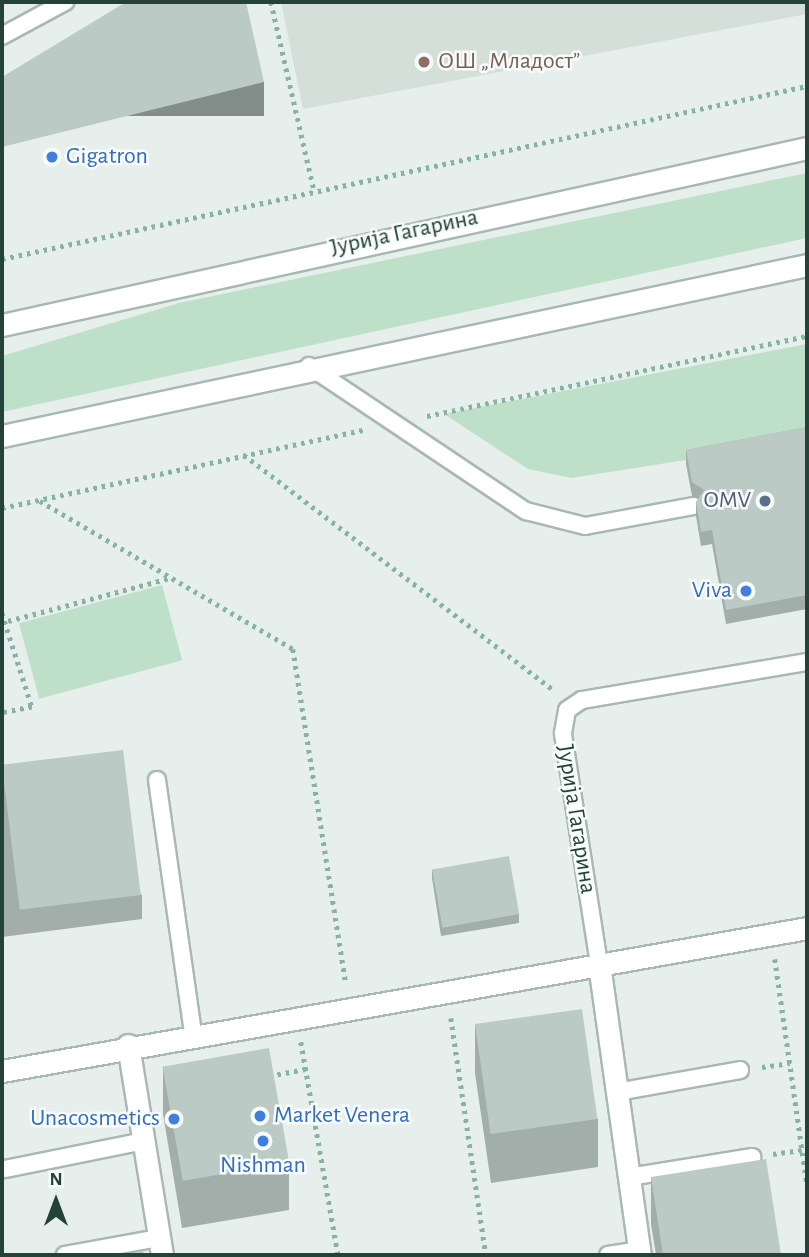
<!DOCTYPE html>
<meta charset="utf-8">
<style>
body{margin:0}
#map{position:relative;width:809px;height:1257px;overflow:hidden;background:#e6efeb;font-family:"Alegreya Sans",sans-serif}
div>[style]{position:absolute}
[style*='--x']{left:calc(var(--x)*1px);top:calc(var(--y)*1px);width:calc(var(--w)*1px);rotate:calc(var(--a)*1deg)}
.built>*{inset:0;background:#d4dfda}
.green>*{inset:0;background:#bfe0c8;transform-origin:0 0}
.path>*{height:4.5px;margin-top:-2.25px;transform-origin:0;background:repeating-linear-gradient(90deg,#86b3a5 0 3.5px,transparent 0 8.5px)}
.roads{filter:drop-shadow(2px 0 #a8b8b2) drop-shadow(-2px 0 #a8b8b2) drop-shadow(0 2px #a8b8b2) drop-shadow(0 -2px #a8b8b2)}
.service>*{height:16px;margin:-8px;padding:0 8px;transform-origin:8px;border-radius:8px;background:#fff}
.minor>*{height:21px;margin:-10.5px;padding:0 10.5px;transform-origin:10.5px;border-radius:10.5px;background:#fff}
.secondary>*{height:21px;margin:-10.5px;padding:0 10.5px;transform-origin:10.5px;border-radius:10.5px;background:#fff}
.wall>*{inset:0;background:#a1aea9}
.shaded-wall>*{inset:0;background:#838d89;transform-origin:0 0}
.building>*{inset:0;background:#bbcac4;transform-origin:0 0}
.dots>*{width:19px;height:19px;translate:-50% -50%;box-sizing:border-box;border:4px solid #f7fbf9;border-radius:50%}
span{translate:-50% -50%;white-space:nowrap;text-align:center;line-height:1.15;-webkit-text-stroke:5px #f7fbf9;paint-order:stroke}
.education-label{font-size:24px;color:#785e54}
.left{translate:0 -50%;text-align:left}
.shop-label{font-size:24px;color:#366cbe}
.right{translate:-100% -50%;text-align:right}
.street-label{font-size:24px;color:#24423a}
.service-label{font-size:24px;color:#4e5e75}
.frame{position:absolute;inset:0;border:4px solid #24423a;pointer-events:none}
.north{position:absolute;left:21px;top:1166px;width:70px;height:70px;-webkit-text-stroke:5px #f7fbf9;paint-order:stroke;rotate:0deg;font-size:19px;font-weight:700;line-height:28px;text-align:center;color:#24423a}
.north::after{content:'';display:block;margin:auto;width:24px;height:32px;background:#24423a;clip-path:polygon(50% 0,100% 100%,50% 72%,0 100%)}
</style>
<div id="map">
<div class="built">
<div style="clip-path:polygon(281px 2px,807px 2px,807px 14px,303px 109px)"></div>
</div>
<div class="green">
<div style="clip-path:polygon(807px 173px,807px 238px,2px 412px,2px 356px,179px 303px)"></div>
<div style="clip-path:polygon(807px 344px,807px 441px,571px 478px,528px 469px,444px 414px)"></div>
<div style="left:162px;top:585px;width:78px;height:148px;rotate:75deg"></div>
</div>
<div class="path">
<div style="--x:271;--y:2;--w:193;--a:77.1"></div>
<div style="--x:2;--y:259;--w:823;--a:-12.13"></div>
<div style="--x:427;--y:416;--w:388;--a:-11.9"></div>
<div style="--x:244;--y:455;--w:390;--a:37.2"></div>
<div style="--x:40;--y:501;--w:293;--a:30.3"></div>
<div style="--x:293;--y:649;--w:338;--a:81"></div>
<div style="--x:2;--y:508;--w:370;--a:-12.2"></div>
<div style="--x:2;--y:613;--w:99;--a:72.3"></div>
<div style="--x:32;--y:707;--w:31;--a:169"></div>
<div style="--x:8;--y:621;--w:168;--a:-14.9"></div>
<div style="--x:775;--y:959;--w:227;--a:81.9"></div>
<div style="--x:451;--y:1018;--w:240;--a:81.6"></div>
<div style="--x:301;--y:1042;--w:216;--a:80.1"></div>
<div style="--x:762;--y:1067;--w:28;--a:-8"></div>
<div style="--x:269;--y:1076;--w:37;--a:-11"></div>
<div style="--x:773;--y:1154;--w:29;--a:-8"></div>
</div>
<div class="roads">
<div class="service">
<div style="--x:2;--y:36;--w:72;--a:-28.4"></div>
<div style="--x:309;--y:366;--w:261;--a:33.8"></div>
<div style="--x:526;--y:511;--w:61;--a:14.3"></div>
<div style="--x:585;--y:526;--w:111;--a:-10.4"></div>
<div style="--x:157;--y:780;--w:256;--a:81.9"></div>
<div style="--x:599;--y:964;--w:234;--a:-98.9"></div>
<div style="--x:563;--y:733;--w:23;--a:-80"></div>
<div style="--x:567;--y:710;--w:18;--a:-34"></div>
<div style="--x:582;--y:700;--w:228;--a:-9.6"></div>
<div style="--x:617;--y:1092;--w:125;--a:-10.1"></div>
<div style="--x:5;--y:1169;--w:142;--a:-11.4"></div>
<div style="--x:629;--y:1177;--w:125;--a:-9.2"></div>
<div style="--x:65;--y:1255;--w:96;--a:-10.3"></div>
<div style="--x:608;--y:1255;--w:31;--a:-9"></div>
</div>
<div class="minor">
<div style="--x:599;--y:964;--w:294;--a:82"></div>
<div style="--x:128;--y:1045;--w:213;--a:80.8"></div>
<div style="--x:2;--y:1071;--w:818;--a:-10.07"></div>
</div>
<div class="secondary">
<div style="--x:2;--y:325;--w:824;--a:-12.4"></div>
<div style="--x:2;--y:436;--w:823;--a:-11.99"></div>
</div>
</div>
<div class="wall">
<div style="clip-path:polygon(807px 427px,807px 609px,726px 624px,712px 544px,701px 546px,696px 516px,696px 502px,698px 499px,692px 496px,686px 464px,686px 450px)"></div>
<div style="clip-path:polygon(2px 765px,142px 895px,142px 919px,2px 937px)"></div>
<div style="clip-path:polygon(432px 870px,519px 914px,519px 923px,441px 936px,432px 878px)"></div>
<div style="clip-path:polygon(475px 1025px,598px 1119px,598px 1167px,491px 1183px,475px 1073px)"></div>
<div style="clip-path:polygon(163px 1066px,289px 1162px,289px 1210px,182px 1228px,163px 1114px)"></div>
<div style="clip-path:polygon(651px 1177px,781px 1255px,656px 1255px,651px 1224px)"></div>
</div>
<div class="shaded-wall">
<div style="left:264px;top:82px;width:34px;height:270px;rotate:90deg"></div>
</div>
<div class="building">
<div style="clip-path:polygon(126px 2px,246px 2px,264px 82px,2px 147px,2px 77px)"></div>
<div style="clip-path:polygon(807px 427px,807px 595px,726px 610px,712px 530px,701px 532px,696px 502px,704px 490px,692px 482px,686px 450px)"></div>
<div style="left:123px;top:750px;width:146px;height:122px;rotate:83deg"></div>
<div style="left:509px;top:856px;width:59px;height:78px;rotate:80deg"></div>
<div style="left:582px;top:1009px;width:111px;height:108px;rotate:82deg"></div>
<div style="left:269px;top:1048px;width:116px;height:108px;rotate:80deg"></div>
<div style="clip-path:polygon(766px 1159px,781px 1255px,663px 1255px,651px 1177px)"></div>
<div style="clip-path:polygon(143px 1251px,144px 1255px,116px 1255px)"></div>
</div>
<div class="dots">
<div style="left:424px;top:62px;background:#8d6e63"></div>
<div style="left:52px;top:157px;background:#3f7fe0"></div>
<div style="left:765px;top:501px;background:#5c6f8a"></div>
<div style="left:746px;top:591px;background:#3f7fe0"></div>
<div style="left:260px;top:1116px;background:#3f7fe0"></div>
<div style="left:174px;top:1119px;background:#3f7fe0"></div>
<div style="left:263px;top:1141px;background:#3f7fe0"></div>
</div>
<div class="education-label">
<span class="left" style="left:438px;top:62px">ОШ „Младост”</span>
</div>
<div class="shop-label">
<span class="left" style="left:66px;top:157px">Gigatron</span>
<span class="right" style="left:732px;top:591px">Viva</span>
<span class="left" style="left:274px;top:1116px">Market Venera</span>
<span class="right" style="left:160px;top:1119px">Unacosmetics</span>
<span style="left:263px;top:1166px">Nishman</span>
</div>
<div class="street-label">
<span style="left:404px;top:233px;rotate:-12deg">Јурија Гагарина</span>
<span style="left:576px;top:819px;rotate:81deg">Јурија Гагарина</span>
</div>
<div class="service-label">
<span class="right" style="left:751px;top:501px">OMV</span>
</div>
<div class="frame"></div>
<div class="north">N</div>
</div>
